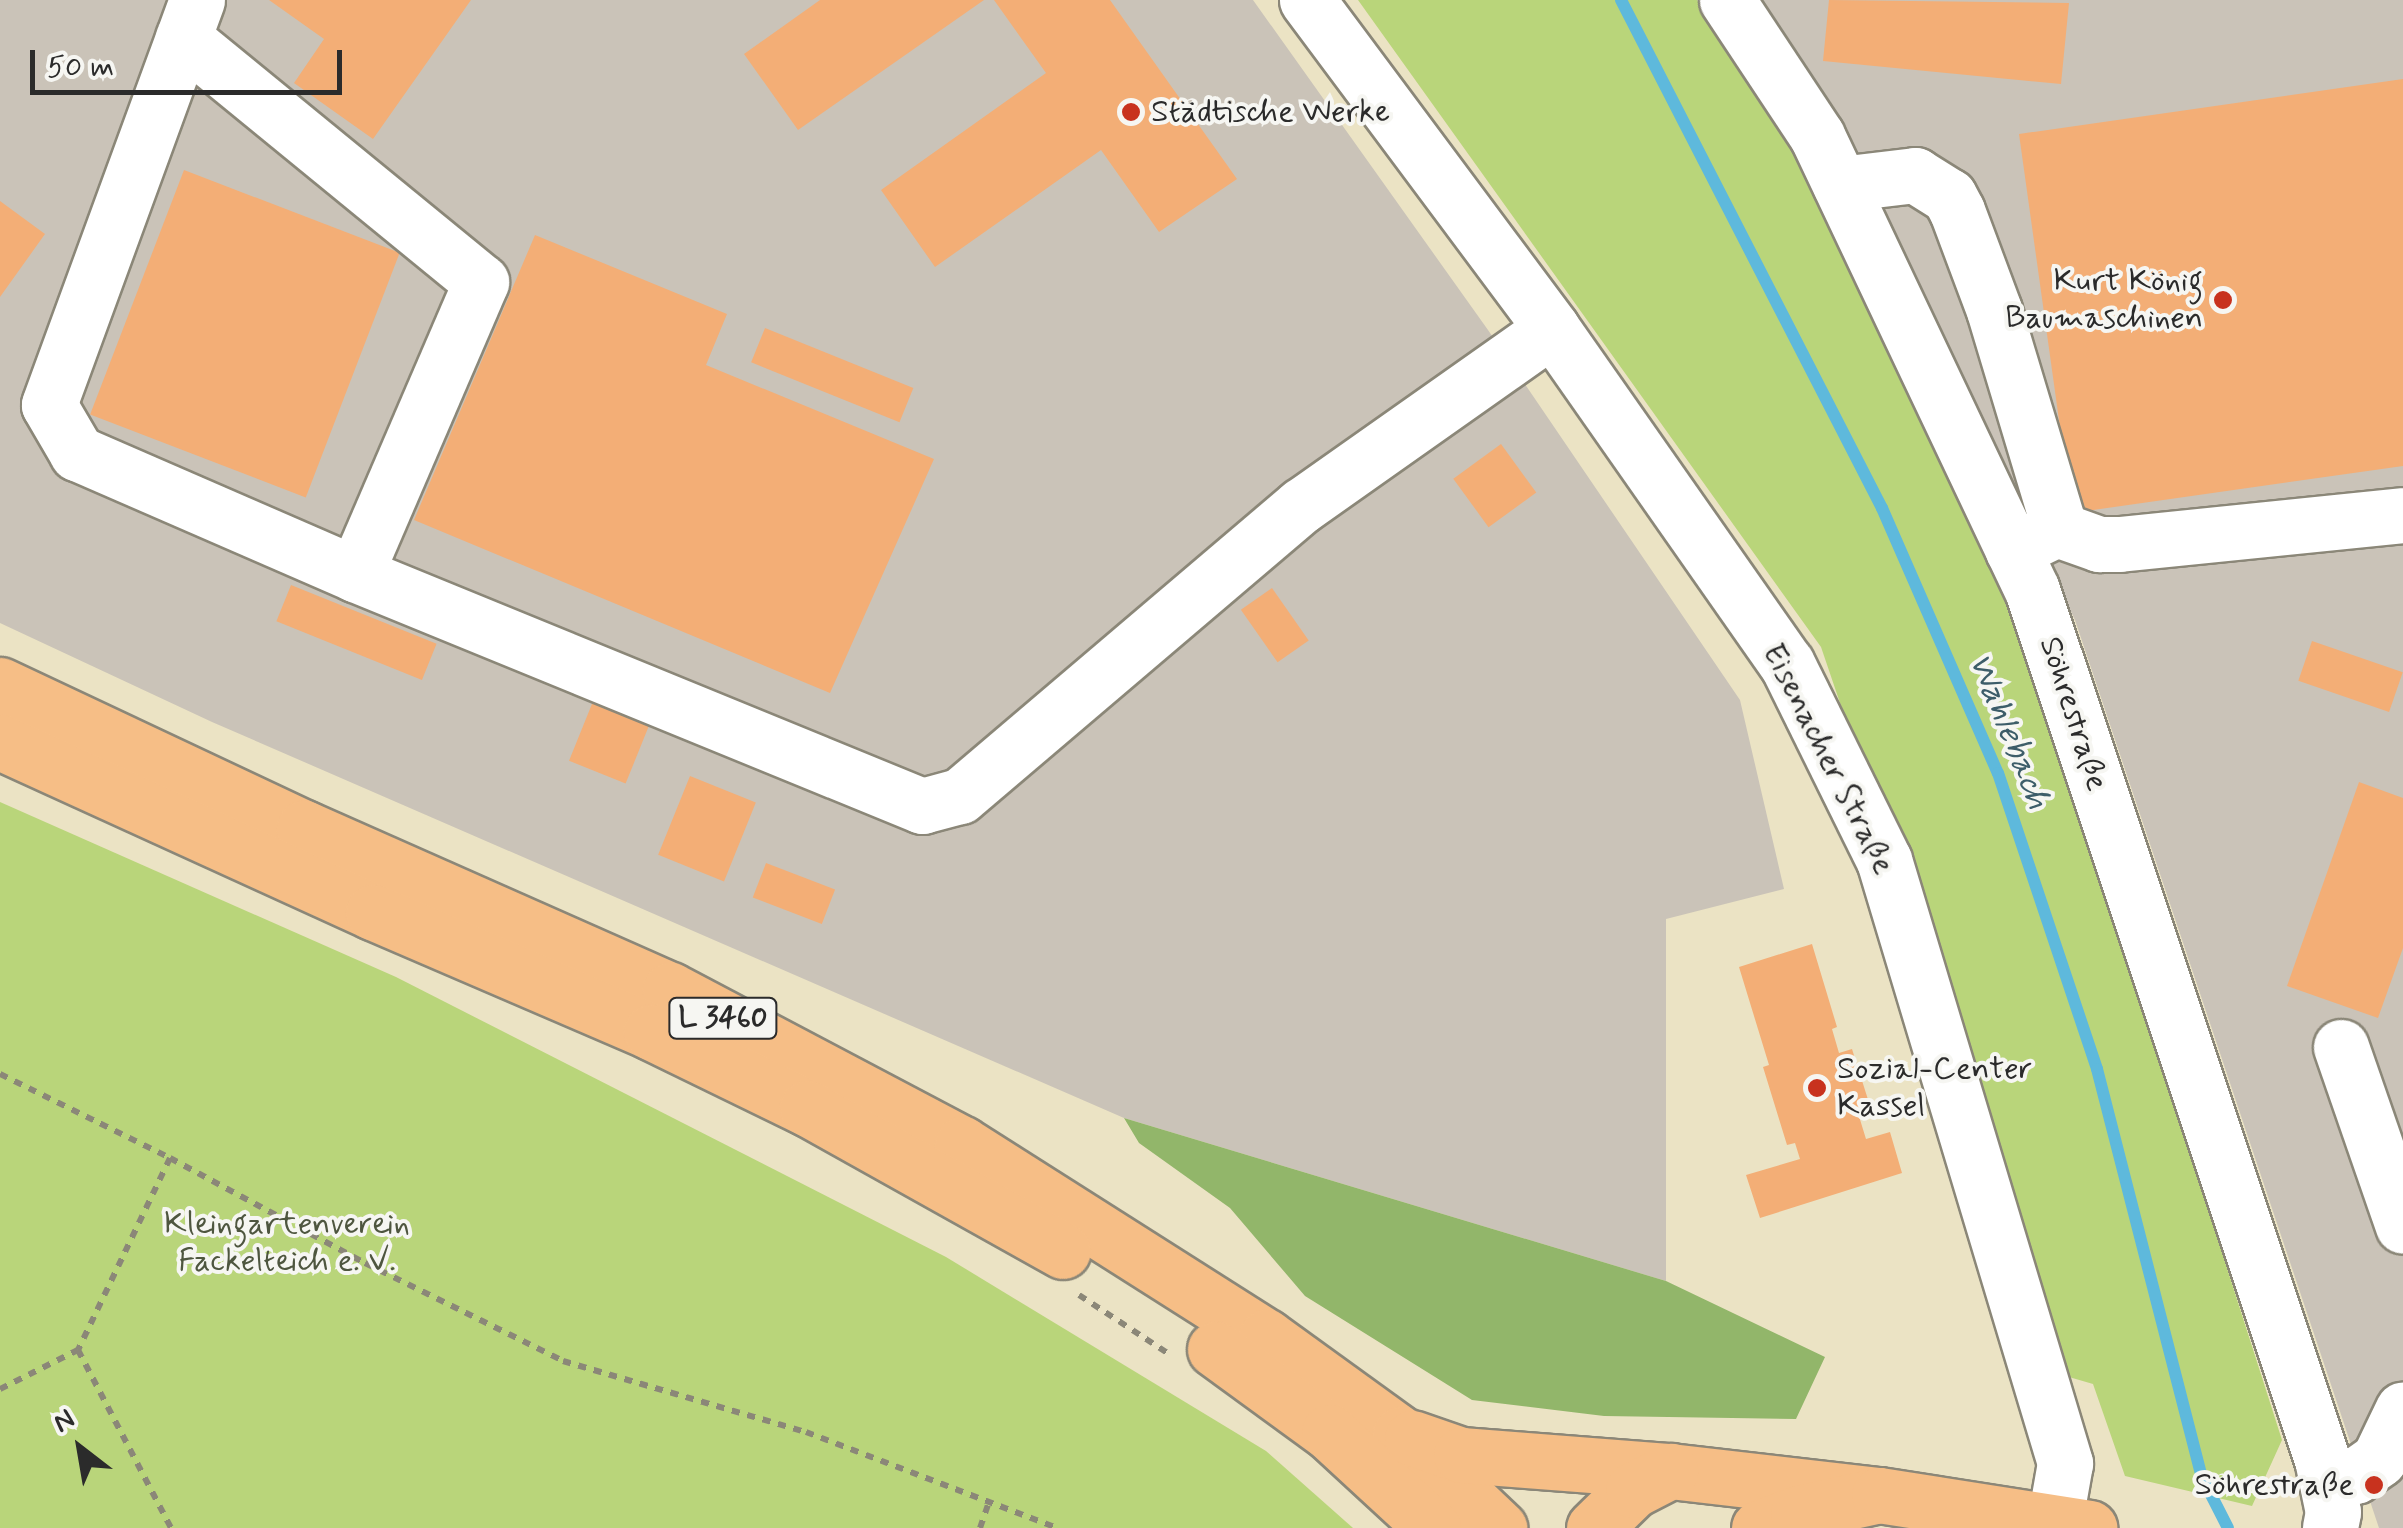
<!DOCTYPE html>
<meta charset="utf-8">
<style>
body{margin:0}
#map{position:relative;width:2403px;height:1528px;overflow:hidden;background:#ebe3c4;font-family:Mynerve,sans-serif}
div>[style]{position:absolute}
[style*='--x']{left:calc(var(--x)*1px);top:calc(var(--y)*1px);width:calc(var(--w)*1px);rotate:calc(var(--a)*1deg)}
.industrial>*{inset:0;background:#cac3b8}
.green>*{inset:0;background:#b9d57a}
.forest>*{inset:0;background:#92b66a}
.stream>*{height:12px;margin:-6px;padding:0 6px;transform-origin:6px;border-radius:6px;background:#5eb9dc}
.building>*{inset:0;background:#f3ae76;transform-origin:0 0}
.path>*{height:6px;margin-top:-3px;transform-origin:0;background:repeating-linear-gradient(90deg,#8b8778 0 8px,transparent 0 16px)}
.roads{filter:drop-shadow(2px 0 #8b8778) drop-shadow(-2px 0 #8b8778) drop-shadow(0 2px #8b8778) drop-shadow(0 -2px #8b8778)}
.minor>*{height:55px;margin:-27.5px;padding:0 27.5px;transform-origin:27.5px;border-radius:27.5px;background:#fff}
.major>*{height:55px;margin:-27.5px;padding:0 27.5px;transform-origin:27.5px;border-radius:27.5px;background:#f6be86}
.dots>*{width:28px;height:28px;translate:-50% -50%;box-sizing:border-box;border:5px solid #f6f6f2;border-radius:50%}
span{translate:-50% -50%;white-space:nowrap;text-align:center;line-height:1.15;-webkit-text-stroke:8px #f6f6f2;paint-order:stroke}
.shield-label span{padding:2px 8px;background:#f6f6f2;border:2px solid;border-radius:8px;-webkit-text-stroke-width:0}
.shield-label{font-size:30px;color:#2b2b2b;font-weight:700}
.poi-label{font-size:32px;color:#2b2b2b}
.left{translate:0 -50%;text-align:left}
.right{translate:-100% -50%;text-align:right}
.street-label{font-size:32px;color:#2b2b2b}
.park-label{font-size:32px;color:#4e563f}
.water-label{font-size:35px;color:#3d5d69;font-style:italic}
.north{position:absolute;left:30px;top:1398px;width:100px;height:100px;-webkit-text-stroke:8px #f6f6f2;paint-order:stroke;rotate:329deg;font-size:28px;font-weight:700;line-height:40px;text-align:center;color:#2b2b2b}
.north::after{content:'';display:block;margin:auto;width:35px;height:45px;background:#2b2b2b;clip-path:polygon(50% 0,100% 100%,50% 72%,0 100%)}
.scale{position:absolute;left:30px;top:50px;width:312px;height:45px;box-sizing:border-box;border:5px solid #2b2b2b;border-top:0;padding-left:12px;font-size:30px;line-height:35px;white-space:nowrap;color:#2b2b2b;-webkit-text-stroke:8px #f6f6f2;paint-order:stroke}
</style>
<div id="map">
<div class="industrial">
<div style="clip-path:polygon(0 0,1253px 0,1488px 330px,1740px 700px,1784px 889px,1666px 919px,1666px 1281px,1124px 1118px,212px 722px,0 623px)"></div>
<div style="clip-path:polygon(1755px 0,2403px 0,2403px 1528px,2379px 1528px,2075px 620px,1846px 143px)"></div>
</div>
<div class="green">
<div style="clip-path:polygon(1358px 0,1697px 0,1794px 140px,2010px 590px,2282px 1440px,2252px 1506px,2125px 1476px,2093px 1384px,2069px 1377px,1821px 647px)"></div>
<div style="clip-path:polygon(0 802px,396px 977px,946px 1257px,1266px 1451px,1353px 1528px,0 1528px)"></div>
</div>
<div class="forest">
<div style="clip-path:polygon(1124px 1118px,1666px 1281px,1825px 1357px,1796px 1419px,1604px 1416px,1472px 1400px,1305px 1296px,1230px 1208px,1139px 1143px)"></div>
</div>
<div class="stream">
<div style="--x:1621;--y:0;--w:571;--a:62.81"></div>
<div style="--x:1882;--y:508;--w:289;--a:66.4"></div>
<div style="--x:1998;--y:773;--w:312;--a:71.5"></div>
<div style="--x:2097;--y:1069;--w:421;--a:75.6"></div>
<div style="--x:2202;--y:1477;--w:57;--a:63"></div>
</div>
<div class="building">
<div style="clip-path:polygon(269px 0,471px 0,373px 139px,294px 83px,324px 39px)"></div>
<div style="clip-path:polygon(820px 0,984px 0,798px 130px,744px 54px)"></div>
<div style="clip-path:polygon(994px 0,1110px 0,1237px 179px,1159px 232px,1101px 150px,935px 267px,881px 190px,1046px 73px)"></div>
<div style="clip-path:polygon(1829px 0,2069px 3px,2061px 84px,1823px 61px)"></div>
<div style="clip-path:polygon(2403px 79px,2403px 466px,2072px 513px,2019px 134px)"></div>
<div style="left:184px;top:170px;width:231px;height:262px;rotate:21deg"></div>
<div style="clip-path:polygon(0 201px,45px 234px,0 297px)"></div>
<div style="clip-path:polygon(535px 235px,727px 314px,706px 365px,934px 459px,830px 693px,414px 520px)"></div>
<div style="left:765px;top:328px;width:160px;height:37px;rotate:22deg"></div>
<div style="left:1501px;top:444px;width:60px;height:59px;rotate:54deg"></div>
<div style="left:291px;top:585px;width:157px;height:39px;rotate:22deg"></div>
<div style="left:1272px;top:588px;width:64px;height:38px;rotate:55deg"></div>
<div style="left:2312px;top:641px;width:96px;height:42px;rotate:19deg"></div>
<div style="left:596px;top:694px;width:61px;height:72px;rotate:22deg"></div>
<div style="left:690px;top:776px;width:71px;height:85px;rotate:22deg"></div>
<div style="clip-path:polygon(2359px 782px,2403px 798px,2403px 948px,2378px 1018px,2287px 986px)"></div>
<div style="left:766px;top:863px;width:74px;height:37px;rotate:21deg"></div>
<div style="clip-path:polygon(1812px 944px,1837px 1027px,1832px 1029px,1839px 1053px,1852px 1049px,1871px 1109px,1858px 1113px,1866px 1139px,1890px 1132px,1902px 1173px,1760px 1218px,1746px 1175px,1800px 1159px,1795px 1143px,1787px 1145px,1763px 1067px,1769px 1065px,1739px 967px)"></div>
</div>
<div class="path">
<div style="--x:0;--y:1074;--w:190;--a:26.3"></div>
<div style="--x:170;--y:1158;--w:213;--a:115.6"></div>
<div style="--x:78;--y:1350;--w:201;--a:62.4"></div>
<div style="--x:170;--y:1158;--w:221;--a:28.3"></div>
<div style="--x:365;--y:1263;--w:221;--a:26.3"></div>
<div style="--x:563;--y:1361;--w:253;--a:16.3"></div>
<div style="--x:806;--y:1432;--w:269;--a:20.9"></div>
<div style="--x:1079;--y:1295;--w:108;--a:33.2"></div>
<div style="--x:0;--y:1389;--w:87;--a:-26.6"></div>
<div style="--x:980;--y:1528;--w:24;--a:-71"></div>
</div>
<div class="roads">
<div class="minor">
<div style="--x:197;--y:0;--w:431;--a:110.1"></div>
<div style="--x:49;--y:405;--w:56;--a:59.7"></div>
<div style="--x:77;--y:453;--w:303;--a:23.5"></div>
<div style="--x:355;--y:574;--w:613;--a:22.25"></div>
<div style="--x:922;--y:806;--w:39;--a:-15"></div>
<div style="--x:960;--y:796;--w:448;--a:-40.4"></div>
<div style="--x:1301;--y:506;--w:307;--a:-35.2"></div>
<div style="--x:1307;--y:0;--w:410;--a:53.3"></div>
<div style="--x:1552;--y:329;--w:409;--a:55"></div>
<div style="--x:1787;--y:664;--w:219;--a:63.7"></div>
<div style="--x:1884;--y:860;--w:630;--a:73.29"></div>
<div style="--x:2065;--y:1463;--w:58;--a:100"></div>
<div style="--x:1727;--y:0;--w:163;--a:56.5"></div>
<div style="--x:1817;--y:136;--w:502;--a:64.66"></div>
<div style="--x:2032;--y:590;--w:916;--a:71.55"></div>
<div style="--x:2322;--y:1459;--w:54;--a:78.3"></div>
<div style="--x:2333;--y:1512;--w:16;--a:101"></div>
<div style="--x:183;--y:38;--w:385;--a:39.3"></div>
<div style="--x:481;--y:282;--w:318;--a:113.3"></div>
<div style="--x:1840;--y:184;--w:76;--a:-6.8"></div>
<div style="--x:1915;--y:175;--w:40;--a:32"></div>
<div style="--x:1949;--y:196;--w:17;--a:62"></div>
<div style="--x:1957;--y:211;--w:106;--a:69.5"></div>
<div style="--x:1994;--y:310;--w:219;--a:73.3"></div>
<div style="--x:2057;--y:520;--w:9;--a:90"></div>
<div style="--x:2057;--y:529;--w:49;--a:154.5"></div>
<div style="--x:2057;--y:529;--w:45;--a:19.7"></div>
<div style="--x:2099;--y:544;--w:20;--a:0"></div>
<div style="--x:2119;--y:544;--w:285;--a:-5.8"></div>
<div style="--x:2341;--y:1047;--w:189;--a:70.9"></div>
<div style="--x:2327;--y:1482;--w:29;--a:-12"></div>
<div style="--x:2355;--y:1476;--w:29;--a:-35"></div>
<div style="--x:2379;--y:1459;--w:55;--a:-64.4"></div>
</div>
<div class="major">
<div style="--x:0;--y:685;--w:336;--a:25.2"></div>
<div style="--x:304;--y:828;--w:400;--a:23.9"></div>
<div style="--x:670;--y:990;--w:330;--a:27.8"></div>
<div style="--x:962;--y:1144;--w:360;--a:32.4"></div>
<div style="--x:1266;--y:1337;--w:165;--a:35.9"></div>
<div style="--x:1400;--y:1434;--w:137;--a:43.5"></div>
<div style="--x:0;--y:742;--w:410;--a:24.5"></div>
<div style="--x:373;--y:912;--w:303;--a:23.3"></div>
<div style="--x:651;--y:1032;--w:174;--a:26"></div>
<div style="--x:807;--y:1108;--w:293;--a:29.2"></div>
<div style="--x:1215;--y:1349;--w:141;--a:36.1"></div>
<div style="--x:1329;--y:1432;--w:142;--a:42.7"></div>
<div style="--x:1412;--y:1438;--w:52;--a:19.1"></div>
<div style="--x:1461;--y:1455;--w:210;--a:4.4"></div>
<div style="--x:1670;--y:1471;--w:210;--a:6.6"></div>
<div style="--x:1594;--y:1528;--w:54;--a:-44.3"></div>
<div style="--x:1633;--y:1490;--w:42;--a:-27.2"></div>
<div style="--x:1759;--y:1528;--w:42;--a:-21"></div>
<div style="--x:1798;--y:1513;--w:83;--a:-12.5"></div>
<div style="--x:1879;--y:1495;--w:213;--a:8.9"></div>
</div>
</div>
<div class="dots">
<div style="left:1131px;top:112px;background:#c8321e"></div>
<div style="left:2223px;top:300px;background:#c8321e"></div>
<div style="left:1817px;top:1088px;background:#c8321e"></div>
<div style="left:2374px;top:1485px;background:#c8321e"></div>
</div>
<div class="shield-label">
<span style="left:723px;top:1018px">L 3460</span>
</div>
<div class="poi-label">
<span class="left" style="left:1151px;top:112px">Städtische Werke</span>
<span class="right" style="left:2203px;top:300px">Kurt König<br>Baumaschinen</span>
<span class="left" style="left:1837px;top:1088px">Sozial-Center<br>Kassel</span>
<span class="right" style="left:2354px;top:1485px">Söhrestraße</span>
</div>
<div class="street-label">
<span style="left:2073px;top:714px;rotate:72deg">Söhrestraße</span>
<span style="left:1828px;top:759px;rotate:63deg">Eisenacher Straße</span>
</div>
<div class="park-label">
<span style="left:287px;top:1243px">Kleingartenverein<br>Fackelteich e. V.</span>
</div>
<div class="water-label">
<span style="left:2009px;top:731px;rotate:68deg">Wahlebach</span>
</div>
<div class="north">N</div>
<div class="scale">50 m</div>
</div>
